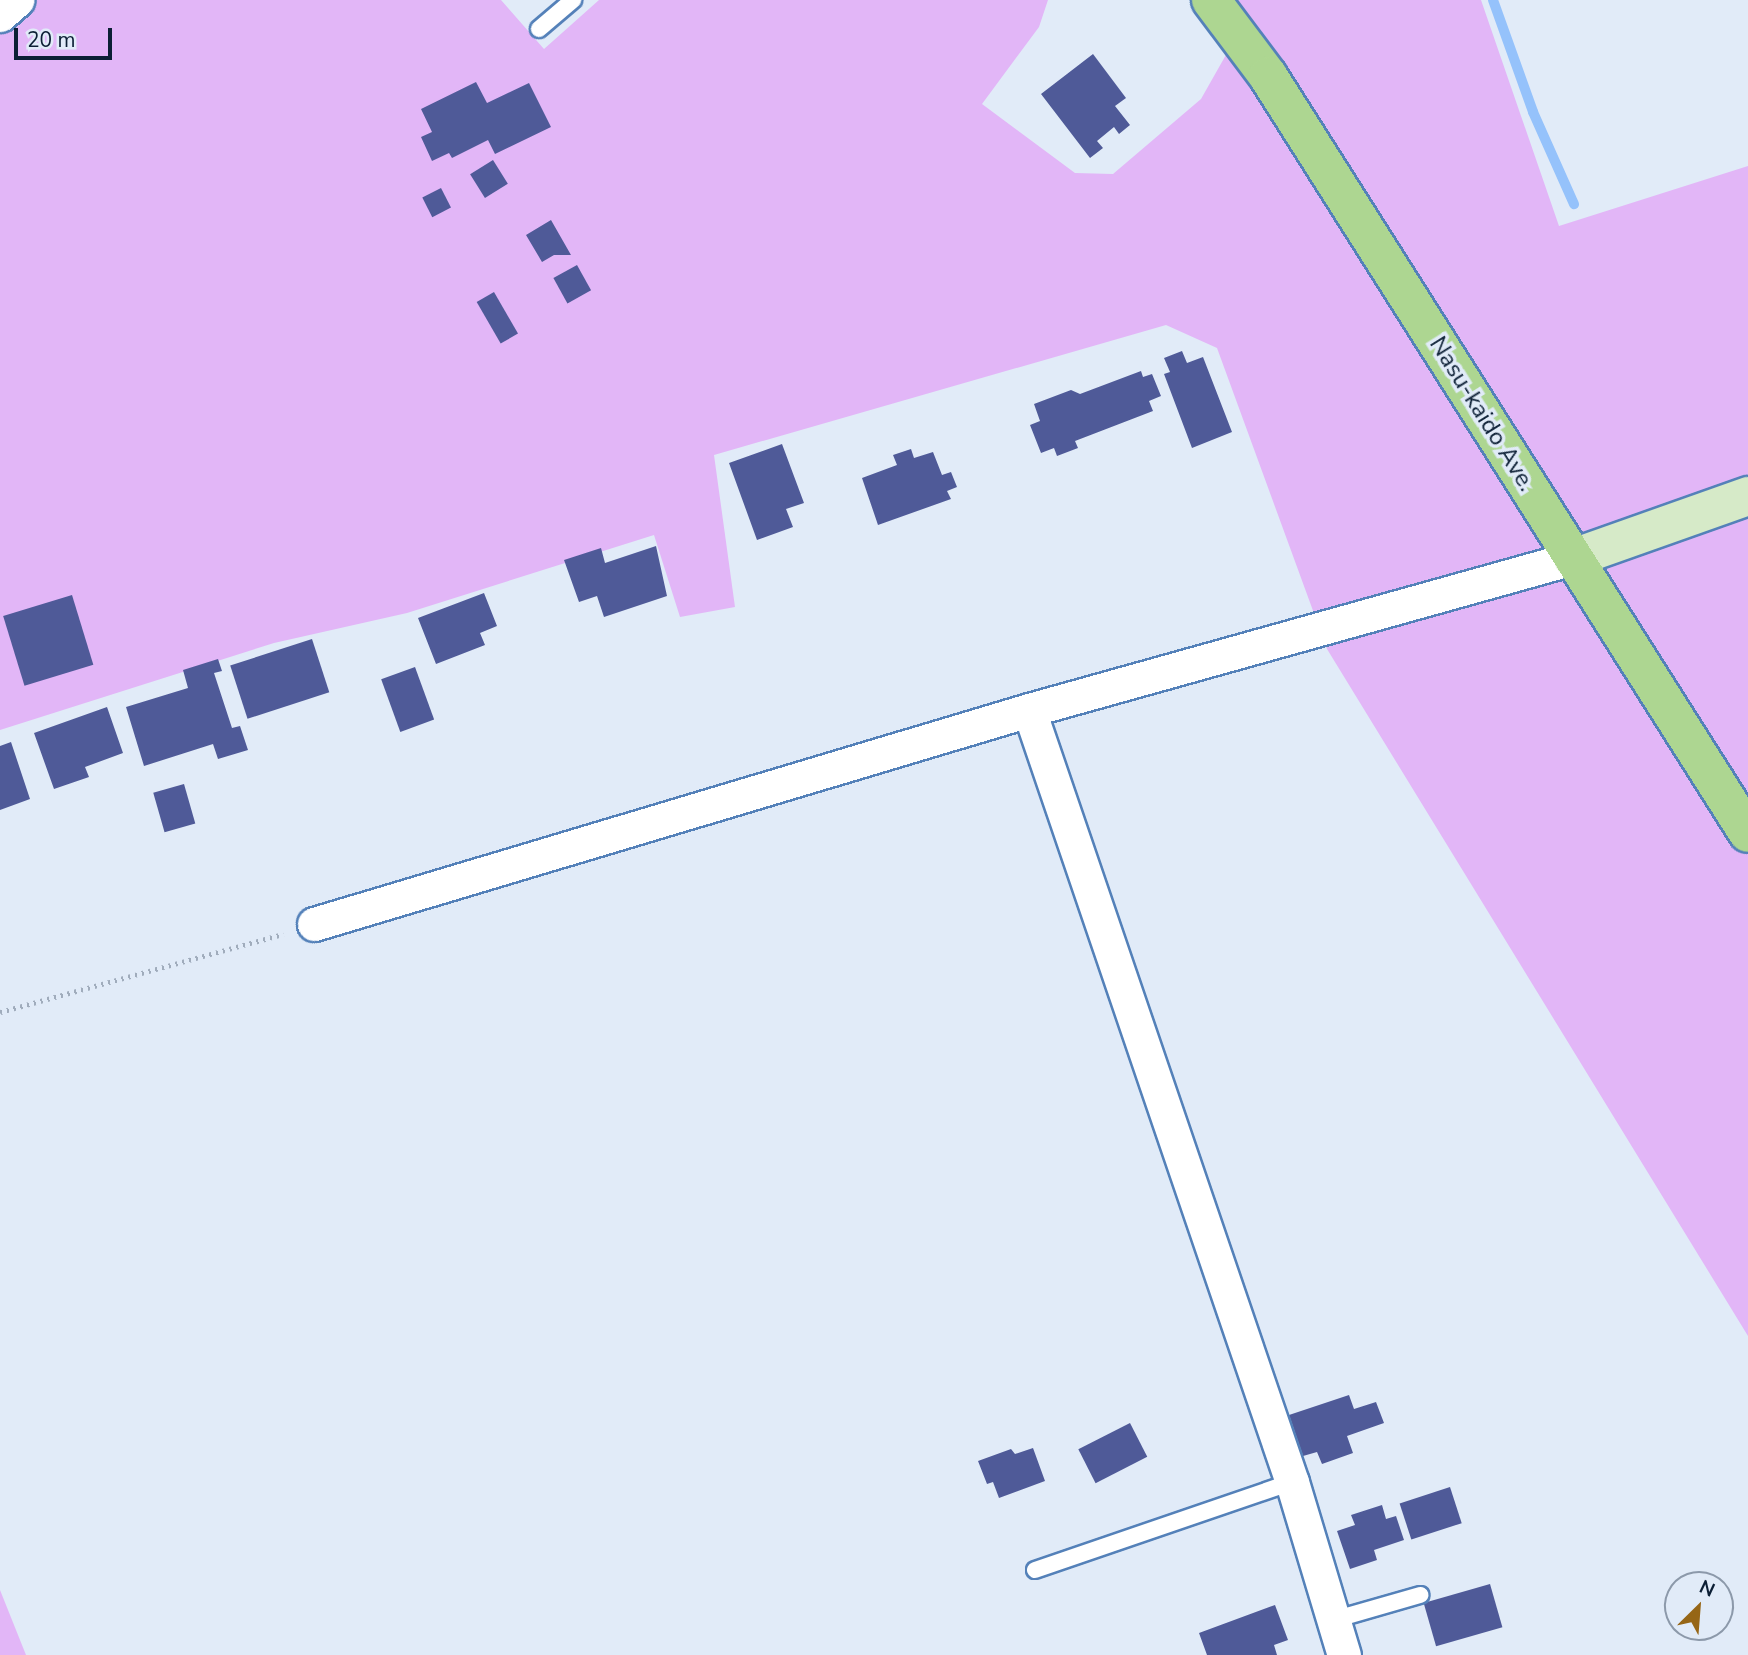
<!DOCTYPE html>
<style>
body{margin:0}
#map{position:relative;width:1748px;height:1655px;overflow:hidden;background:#e1ebf8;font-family:"Nunito Sans",sans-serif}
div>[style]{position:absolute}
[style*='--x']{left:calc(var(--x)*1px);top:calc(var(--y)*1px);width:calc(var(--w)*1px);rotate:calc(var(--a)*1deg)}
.green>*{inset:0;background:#e2b6f7}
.stream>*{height:10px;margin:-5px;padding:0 5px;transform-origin:5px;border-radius:5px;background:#95c2fb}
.building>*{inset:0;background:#4f5a98;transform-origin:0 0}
.path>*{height:4.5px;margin-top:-2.25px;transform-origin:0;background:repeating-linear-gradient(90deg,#a0acbc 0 2px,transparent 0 7px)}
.roads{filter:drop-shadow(2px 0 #5481b9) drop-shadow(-2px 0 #5481b9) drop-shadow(0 2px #5481b9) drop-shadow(0 -2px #5481b9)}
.lane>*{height:16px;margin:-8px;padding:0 8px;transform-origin:8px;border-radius:8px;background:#fff}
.street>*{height:33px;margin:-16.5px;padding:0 16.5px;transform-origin:16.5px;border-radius:16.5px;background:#fff}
.secondary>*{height:38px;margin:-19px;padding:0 19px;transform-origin:19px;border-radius:19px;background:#d6eac8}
.primary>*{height:38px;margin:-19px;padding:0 19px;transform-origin:19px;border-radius:19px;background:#add691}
span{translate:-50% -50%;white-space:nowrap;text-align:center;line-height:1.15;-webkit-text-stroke:7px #e1ebf8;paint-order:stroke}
.street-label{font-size:24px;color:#0c1f35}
.north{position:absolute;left:1664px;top:1571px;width:70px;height:70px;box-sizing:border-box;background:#e1ebf8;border:2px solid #8c99aa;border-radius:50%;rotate:25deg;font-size:19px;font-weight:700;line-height:28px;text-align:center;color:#0c1f35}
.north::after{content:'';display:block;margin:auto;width:24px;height:32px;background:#966616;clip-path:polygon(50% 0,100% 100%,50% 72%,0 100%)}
.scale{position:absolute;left:14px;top:28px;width:98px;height:32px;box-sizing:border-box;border:4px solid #0c1f35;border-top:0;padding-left:9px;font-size:21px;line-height:24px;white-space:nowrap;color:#0c1f35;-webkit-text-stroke:5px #e1ebf8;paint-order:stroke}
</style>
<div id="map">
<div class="green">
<div style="clip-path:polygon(0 0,501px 0,544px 49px,599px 0,1048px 0,1039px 27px,982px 104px,1075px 173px,1113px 174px,1201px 99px,1231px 46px,1223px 0,1481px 0,1559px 226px,1748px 166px,1748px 1336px,1327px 649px,1217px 348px,1166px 325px,714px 455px,735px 607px,680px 617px,654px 535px,407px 613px,274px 643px,0 730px)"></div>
<div style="clip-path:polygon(0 1590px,26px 1655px,0 1655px)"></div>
</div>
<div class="stream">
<div style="--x:1493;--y:0;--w:119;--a:70.3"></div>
<div style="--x:1533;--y:112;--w:101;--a:66"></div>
</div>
<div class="building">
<div style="clip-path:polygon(1093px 54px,1126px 98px,1115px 106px,1130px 125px,1119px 134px,1114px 127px,1097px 141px,1103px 148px,1090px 158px,1041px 94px)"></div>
<div style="clip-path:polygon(476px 82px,487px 103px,529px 83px,551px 127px,495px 154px,488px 140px,452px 158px,449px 153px,432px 161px,421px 137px,432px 132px,421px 109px)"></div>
<div style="left:493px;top:160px;width:28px;height:27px;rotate:58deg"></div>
<div style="left:441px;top:188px;width:22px;height:21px;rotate:63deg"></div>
<div style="clip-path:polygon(551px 220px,571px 255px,554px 255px,542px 262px,526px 235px)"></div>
<div style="left:577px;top:265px;width:29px;height:27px;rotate:61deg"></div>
<div style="left:494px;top:292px;width:48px;height:20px;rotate:60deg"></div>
<div style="clip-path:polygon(1182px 351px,1187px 363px,1203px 357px,1232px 432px,1192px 448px,1164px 374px,1170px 372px,1164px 358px)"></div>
<div style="clip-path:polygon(1141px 371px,1143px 377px,1152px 374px,1161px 396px,1149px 401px,1153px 411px,1075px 441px,1078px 448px,1057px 456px,1054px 448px,1041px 453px,1030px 425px,1040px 421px,1034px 404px,1071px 390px,1080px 394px)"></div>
<div style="clip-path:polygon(782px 444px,804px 503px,786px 509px,793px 527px,757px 540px,729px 463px)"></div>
<div style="clip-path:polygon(911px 449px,914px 458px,933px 452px,942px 475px,951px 472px,957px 487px,947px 491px,951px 499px,878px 525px,862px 478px,897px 465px,893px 455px)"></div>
<div style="clip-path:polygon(656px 546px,667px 596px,604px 617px,597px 596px,579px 602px,564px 560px,601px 548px,605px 563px)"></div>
<div style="clip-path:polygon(484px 593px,497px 626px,480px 633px,485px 645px,436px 664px,418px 618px)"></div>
<div style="left:72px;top:595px;width:73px;height:72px;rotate:73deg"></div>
<div style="left:312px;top:639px;width:56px;height:86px;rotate:72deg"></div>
<div style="clip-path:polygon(218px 659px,222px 671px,214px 673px,232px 728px,240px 726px,248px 750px,218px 759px,213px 744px,144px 766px,126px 707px,188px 688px,183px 670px)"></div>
<div style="left:415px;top:667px;width:56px;height:36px;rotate:70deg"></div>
<div style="clip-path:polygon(107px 707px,123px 753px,85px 767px,89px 777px,54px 789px,34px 733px)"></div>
<div style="clip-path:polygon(11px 742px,30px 799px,0 810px,0 746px)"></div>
<div style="left:184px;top:784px;width:41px;height:32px;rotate:74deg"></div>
<div style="clip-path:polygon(1349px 1395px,1354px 1409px,1376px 1402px,1384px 1423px,1347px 1436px,1353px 1453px,1322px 1464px,1317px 1452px,1303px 1456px,1289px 1415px)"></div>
<div style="left:1130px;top:1423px;width:38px;height:58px;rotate:63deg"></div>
<div style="clip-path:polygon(1033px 1448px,1045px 1481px,999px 1498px,993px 1482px,987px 1484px,978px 1461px,1011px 1449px,1015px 1454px)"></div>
<div style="left:1450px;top:1487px;width:38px;height:53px;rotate:72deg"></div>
<div style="clip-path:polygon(1382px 1505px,1386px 1519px,1396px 1516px,1404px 1540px,1374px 1550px,1377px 1560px,1350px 1569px,1337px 1531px,1355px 1525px,1351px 1515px)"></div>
<div style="left:1490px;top:1584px;width:45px;height:69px;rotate:74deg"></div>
<div style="clip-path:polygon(1275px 1605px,1288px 1640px,1274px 1645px,1277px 1655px,1207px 1655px,1199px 1633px)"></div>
</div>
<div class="path">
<div style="--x:0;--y:1012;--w:294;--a:-15.4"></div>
</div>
<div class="roads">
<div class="lane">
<div style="--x:539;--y:29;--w:45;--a:-40.5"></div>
<div style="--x:1035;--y:1570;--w:272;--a:-18.9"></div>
<div style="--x:1333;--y:1620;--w:91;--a:-16"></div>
</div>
<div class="street">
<div style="--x:0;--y:15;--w:23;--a:-41"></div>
<div style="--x:1029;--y:710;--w:816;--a:71.19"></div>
<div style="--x:1292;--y:1482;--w:181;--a:73.3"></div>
<div style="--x:314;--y:924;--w:746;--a:-16.66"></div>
<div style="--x:1029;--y:710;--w:565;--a:-15.61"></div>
</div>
<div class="secondary">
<div style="--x:1573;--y:558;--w:186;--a:-19.5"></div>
</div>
<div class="primary">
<div style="--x:1211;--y:0;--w:95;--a:53.1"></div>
<div style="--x:1268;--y:76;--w:896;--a:57.62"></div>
</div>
</div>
<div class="street-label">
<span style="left:1482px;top:414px;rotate:58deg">Nasu-kaido Ave.</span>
</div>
<div class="north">N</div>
<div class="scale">20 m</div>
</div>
